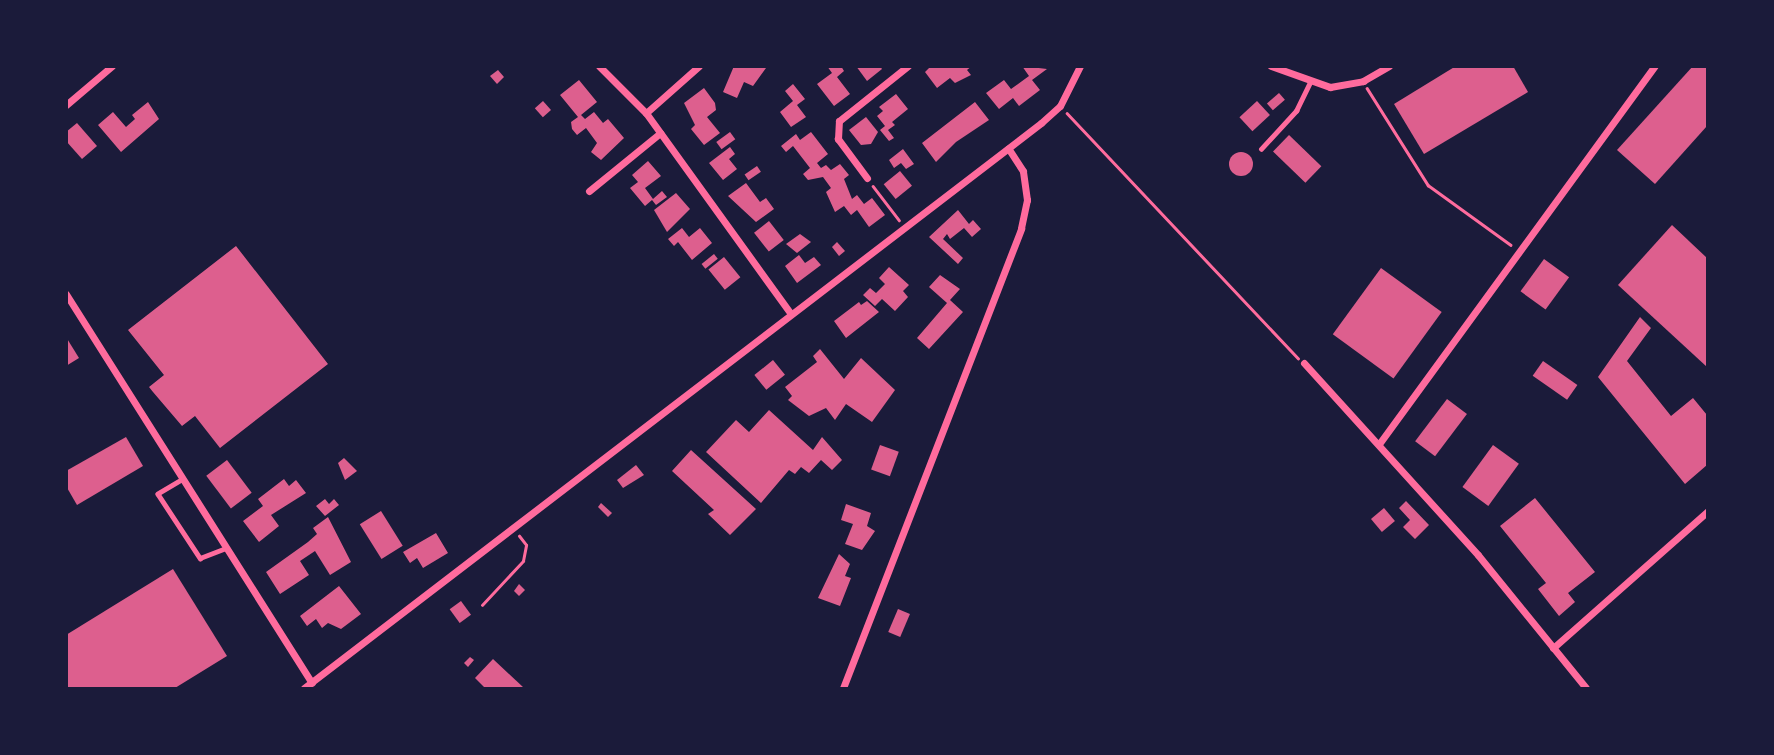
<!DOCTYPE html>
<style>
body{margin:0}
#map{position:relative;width:1774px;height:755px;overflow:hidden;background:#1b1b3a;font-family:Figtree,sans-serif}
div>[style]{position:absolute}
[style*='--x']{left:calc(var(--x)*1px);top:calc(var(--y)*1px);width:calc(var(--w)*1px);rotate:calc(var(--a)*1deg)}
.building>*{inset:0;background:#dd5f8e;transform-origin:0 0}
.round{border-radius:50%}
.path>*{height:2.5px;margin:-1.25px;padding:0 1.25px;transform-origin:1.25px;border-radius:1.25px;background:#ff6b9d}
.service>*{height:4.5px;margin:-2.25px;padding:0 2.25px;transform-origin:2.25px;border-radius:2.25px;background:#ff6b9d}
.minor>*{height:7px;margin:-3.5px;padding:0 3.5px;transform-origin:3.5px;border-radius:3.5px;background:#ff6b9d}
span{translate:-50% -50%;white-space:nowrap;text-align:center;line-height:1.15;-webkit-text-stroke:5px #1b1b3a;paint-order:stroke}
.frame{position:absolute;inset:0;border:68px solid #1b1b3a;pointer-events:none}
</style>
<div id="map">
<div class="building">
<div style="clip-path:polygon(734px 66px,766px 68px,753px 86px,744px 82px,737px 98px,723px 92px)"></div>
<div style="clip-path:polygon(827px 66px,841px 66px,844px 71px,837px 77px,850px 94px,834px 106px,817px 84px,832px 73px)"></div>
<div style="clip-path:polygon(856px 66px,880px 66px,882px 69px,867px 81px)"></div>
<div style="clip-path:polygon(931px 66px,972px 66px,967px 70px,971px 75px,955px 83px,950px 78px,937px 88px,925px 72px)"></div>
<div style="clip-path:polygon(1022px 66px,1047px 69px,1032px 80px,1040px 90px,1019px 106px,1013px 98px,999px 109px,986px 93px,1004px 80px,1011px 89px,1029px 76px)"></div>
<div style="clip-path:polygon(1456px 66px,1513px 66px,1528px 92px,1424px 154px,1394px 104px)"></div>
<div style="clip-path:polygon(1693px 66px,1707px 66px,1707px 126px,1655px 184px,1617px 150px)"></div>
<div style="clip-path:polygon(498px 70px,504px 77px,497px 84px,490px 76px)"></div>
<div style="clip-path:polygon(579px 80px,597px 102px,581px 115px,585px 119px,594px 112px,603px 123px,608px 119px,624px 138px,601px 160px,591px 152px,597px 143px,586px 128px,577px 135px,572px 129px,571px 122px,578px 117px,560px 95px)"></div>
<div style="clip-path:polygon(793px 84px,805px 99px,797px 105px,806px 117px,791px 127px,780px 112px,793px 101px,785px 91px)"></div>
<div style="clip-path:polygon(704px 88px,715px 103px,716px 110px,707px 117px,720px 133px,704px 145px,691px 129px,695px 125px,684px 103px)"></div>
<div style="left:1279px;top:93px;width:9px;height:16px;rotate:49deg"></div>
<div style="clip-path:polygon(896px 94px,908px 109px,892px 122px,895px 125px,888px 130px,894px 138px,889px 141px,880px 130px,885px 126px,877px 116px,883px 111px,879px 107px)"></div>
<div style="left:543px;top:101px;width:12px;height:11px;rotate:48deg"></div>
<div style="left:1257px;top:101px;width:19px;height:24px;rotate:47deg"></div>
<div style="clip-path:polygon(148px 102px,159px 119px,121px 152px,98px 125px,113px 112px,126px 127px,135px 119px,132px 115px)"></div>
<div style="clip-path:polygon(975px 102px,989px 120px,956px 142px,936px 162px,922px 143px)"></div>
<div style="clip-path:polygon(866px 117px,878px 132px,871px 144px,861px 145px,849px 130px)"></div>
<div style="clip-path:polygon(77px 123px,97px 146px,82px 159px,66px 141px,66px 132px)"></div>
<div style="left:730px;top:132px;width:9px;height:17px;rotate:54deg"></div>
<div style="clip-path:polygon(811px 132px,828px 154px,817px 163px,821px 168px,826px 165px,831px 170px,840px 164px,849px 175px,844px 179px,852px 199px,857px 195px,864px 204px,872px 198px,885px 215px,869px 227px,857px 210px,851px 215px,844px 206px,835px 212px,826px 192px,831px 188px,823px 177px,808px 180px,803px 174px,810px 168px,793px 146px,786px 152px,781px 146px,796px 134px,800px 140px)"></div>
<div style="left:1289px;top:135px;width:45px;height:23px;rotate:44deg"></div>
<div style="clip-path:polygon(730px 147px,735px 154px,729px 159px,737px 169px,723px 180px,709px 163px)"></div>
<div style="clip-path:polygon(903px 149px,914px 164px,906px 169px,901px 163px,894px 168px,889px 160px)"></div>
<div class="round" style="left:1229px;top:152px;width:24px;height:24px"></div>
<div style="clip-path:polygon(648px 161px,661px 176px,645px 188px,653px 199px,662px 191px,667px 197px,656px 205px,652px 200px,645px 206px,630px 188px,638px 182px,632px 175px)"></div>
<div style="left:757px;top:166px;width:7px;height:15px;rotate:56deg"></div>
<div style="left:900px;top:171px;width:19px;height:21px;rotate:51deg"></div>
<div style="clip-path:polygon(746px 183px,760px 202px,766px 198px,774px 209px,756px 222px,728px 196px)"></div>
<div style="clip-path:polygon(676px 193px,690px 209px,667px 232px,654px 210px)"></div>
<div style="clip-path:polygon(958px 210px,969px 224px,973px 220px,981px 229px,972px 237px,964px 228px,950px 239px,947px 234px,943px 239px,963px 258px,958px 264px,929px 237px)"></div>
<div style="left:769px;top:221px;width:24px;height:19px;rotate:52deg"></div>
<div style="clip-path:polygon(1672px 225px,1707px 258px,1707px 367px,1618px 285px)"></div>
<div style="clip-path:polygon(682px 228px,689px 237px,700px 228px,712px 243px,692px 260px,678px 242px,674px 246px,668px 239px)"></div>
<div style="clip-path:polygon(800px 234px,811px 242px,797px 253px,786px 244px)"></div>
<div style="clip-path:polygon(837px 242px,845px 251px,839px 256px,832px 247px)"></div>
<div style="clip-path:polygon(236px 246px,328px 364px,220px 448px,195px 416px,182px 426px,153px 392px,149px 387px,164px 375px,128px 330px)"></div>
<div style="left:714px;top:254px;width:6px;height:16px;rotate:51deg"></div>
<div style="clip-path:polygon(799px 255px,805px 263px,814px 257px,821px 265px,797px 283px,785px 266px)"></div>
<div style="left:724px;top:257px;width:26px;height:20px;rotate:51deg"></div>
<div style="left:1544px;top:259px;width:31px;height:40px;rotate:36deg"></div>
<div style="clip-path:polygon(889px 267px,909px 285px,903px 291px,908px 297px,895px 311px,882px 299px,875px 306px,863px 295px,870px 288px,876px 293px,885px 284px,879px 278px)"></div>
<div style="left:1381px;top:268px;width:75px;height:82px;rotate:36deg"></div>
<div style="clip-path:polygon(940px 275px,960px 289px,950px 300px,963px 312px,929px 349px,917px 338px,947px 303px,929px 287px)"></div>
<div style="clip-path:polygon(867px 301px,879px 312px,846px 338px,834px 321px,859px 302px,861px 305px)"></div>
<div style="clip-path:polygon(1640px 317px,1651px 328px,1627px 361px,1671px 416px,1693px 398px,1707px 415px,1707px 465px,1685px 484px,1598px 377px)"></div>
<div style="clip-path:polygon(66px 337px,79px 358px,66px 366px)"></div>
<div style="clip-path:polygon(820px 349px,844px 379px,861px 358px,895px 390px,872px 422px,846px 404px,835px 420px,826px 408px,809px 416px,788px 400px,792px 396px,785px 387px,817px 362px,813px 356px)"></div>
<div style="left:773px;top:360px;width:19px;height:24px;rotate:51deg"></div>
<div style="left:1543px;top:361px;width:42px;height:18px;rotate:35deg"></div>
<div style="left:1447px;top:399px;width:25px;height:53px;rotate:37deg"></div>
<div style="clip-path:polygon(769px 410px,813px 450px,822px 437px,842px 460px,832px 470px,821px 460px,809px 473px,801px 467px,795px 474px,789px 470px,761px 503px,706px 452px,736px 420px,749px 432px)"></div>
<div style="clip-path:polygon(126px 437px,143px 466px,77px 505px,66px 486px,66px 471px)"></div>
<div style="left:880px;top:445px;width:20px;height:26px;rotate:20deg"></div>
<div style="left:1493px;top:445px;width:32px;height:52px;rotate:36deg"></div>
<div style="clip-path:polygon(691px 450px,756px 509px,730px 535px,708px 514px,714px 510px,672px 471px)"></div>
<div style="clip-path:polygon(344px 458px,357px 471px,345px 480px,338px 463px)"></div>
<div style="left:227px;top:460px;width:41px;height:26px;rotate:53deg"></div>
<div style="clip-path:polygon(636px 465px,644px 475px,623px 488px,617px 480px)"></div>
<div style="clip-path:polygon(284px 479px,289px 486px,296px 480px,306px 493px,271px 515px,279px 526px,259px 542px,243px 521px,263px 506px,258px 499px)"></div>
<div style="clip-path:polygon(1535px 498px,1595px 572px,1568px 593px,1575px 602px,1559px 616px,1538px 589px,1546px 583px,1500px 526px)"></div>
<div style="clip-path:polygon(325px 499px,329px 504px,334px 499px,339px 505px,325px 516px,316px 506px)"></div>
<div style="clip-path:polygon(1406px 501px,1429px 525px,1415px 539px,1403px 527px,1410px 520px,1399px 508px)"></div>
<div style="clip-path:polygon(601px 503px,612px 513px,608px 517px,598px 507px)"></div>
<div style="clip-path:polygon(846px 504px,871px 513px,867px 526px,875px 531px,862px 550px,845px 544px,853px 524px,841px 520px)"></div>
<div style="left:1384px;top:508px;width:17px;height:17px;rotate:50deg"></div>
<div style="left:381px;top:511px;width:41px;height:25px;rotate:58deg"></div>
<div style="clip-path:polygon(328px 517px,351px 562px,330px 575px,315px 551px,300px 561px,309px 575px,280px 594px,266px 572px,308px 542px,317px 534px,313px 528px)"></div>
<div style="clip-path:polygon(436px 533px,448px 553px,423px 568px,417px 558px,410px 563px,403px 552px)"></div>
<div style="clip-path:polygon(839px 554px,850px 564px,845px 576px,851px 578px,840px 606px,818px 598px)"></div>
<div style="clip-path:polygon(173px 569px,227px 656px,175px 688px,66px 688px,66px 635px)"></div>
<div style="clip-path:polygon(519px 584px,525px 590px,519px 596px,514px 591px)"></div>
<div style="clip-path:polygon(339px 586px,361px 614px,341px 629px,328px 623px,322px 628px,316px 619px,307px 626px,300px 616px)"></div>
<div style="left:461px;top:601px;width:17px;height:14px;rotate:54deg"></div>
<div style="left:898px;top:609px;width:13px;height:25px;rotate:23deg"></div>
<div style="clip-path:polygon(470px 657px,474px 660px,468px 667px,464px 663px)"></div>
<div style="clip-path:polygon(493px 659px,524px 688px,485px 688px,475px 678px)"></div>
</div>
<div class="path">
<div style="--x:1367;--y:88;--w:115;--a:57.8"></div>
<div style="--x:1428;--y:185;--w:102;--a:35.9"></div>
<div style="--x:1067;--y:113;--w:337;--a:46.7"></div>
<div style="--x:873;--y:186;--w:43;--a:52.6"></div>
<div style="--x:482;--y:605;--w:60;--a:-47"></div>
<div style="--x:523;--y:561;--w:16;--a:-79"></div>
<div style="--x:526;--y:545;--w:11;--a:-128"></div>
</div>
<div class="service">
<div style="--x:1261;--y:149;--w:52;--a:-47.4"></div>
<div style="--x:1296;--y:111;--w:32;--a:-64"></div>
<div style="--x:183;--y:479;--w:29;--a:149"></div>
<div style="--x:158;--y:494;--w:77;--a:56.7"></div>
<div style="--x:200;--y:558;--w:28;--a:-21"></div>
</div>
<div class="minor">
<div style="--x:599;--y:66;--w:66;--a:45"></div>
<div style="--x:646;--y:113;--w:246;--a:54.2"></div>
<div style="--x:1271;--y:66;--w:63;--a:19.6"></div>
<div style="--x:1330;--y:87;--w:34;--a:-10"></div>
<div style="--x:1363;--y:81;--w:30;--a:-30"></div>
<div style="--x:66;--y:105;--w:60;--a:-40.3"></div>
<div style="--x:646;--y:113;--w:71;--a:-41.6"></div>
<div style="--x:867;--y:178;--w:49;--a:-126.6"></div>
<div style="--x:838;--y:139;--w:18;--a:-87"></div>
<div style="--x:839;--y:121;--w:88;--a:-38.6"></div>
<div style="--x:589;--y:191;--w:92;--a:-39.2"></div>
<div style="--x:66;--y:294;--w:460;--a:57.7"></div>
<div style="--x:1304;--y:363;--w:259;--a:47.8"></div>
<div style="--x:1478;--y:555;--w:171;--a:50.9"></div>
<div style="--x:1379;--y:444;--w:468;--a:-53.9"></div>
<div style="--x:1553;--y:648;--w:207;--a:-41.5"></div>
<div style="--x:304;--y:688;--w:929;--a:-37.47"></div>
<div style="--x:1041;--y:123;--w:25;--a:-42"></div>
<div style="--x:1060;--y:106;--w:45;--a:-63.4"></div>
<div style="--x:843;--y:688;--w:493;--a:-68.8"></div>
<div style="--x:1021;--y:228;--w:29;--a:-78"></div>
<div style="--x:1027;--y:200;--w:29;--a:-98"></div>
<div style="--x:1023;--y:171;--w:27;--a:-123"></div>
</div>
<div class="frame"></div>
</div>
